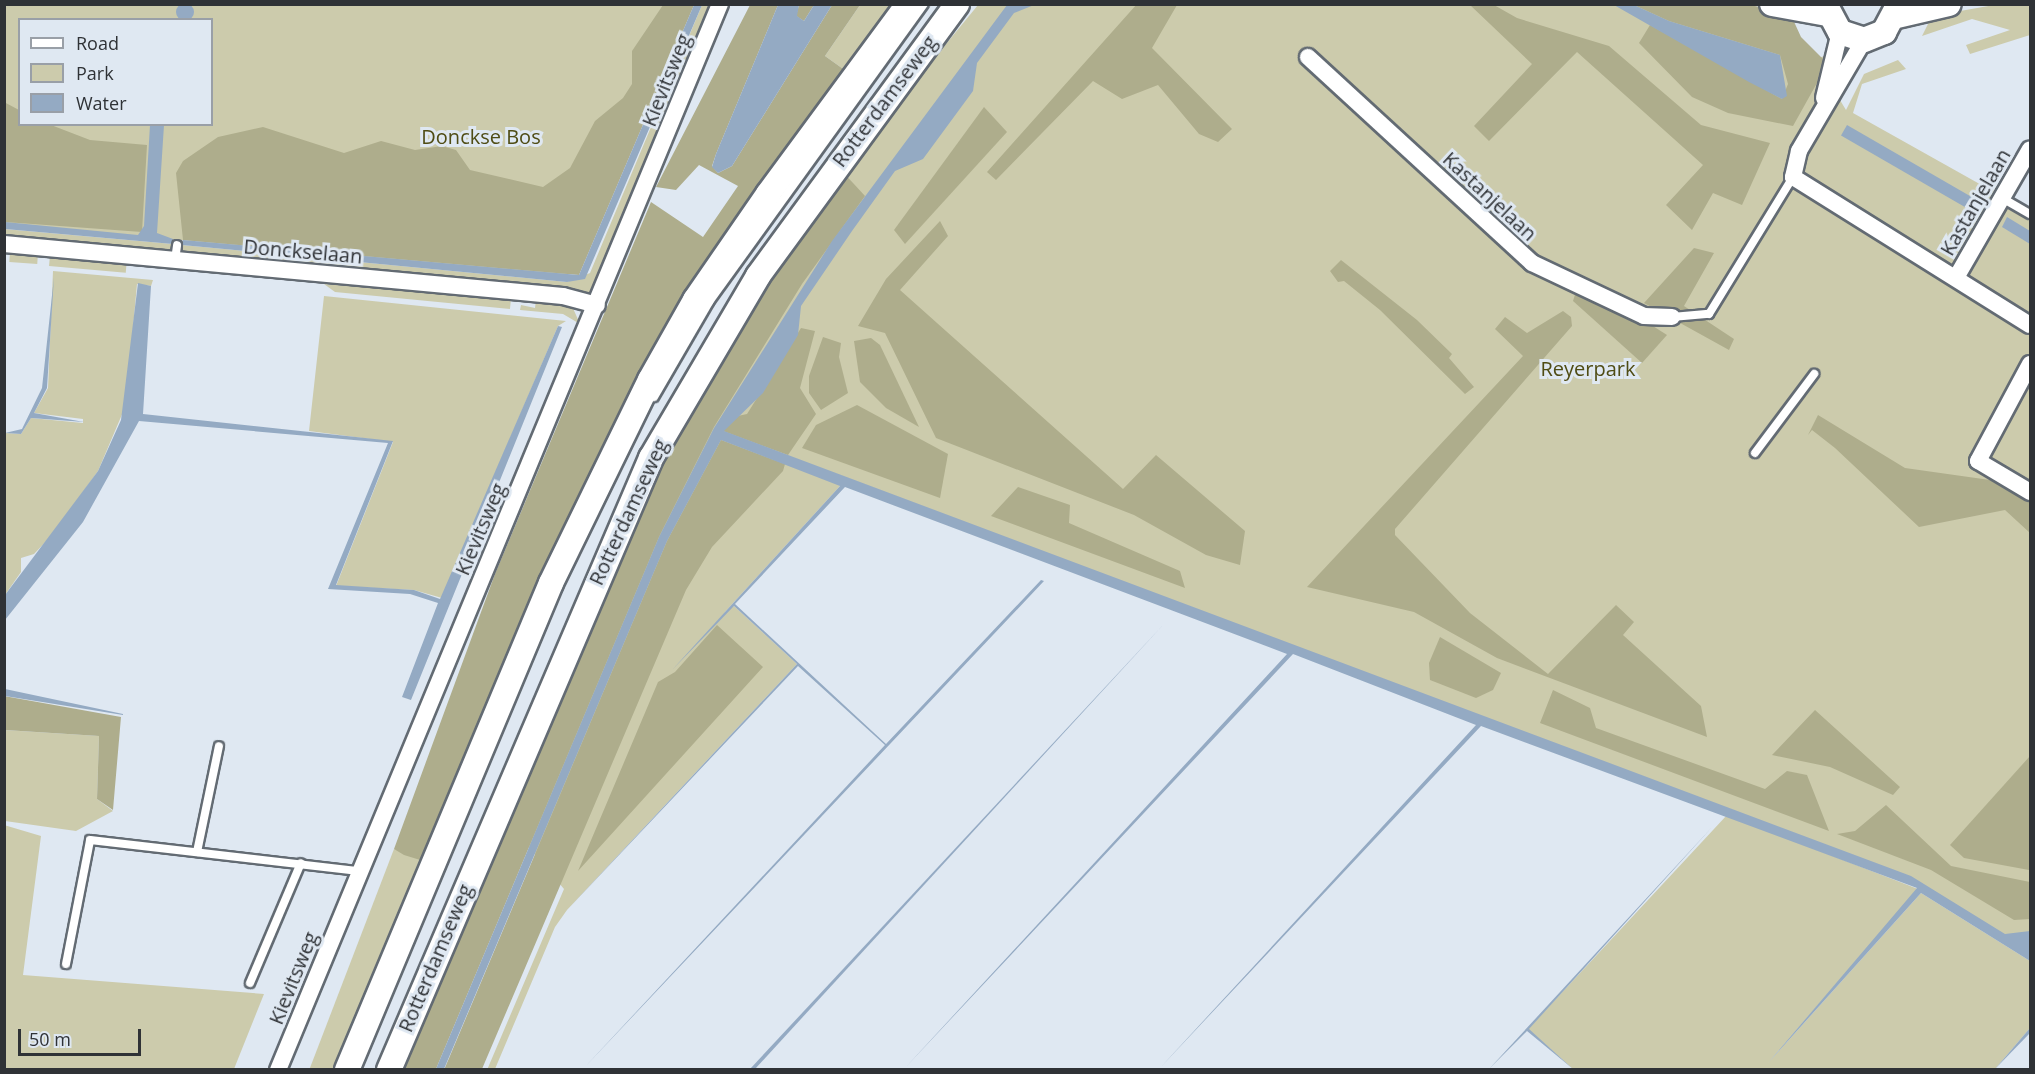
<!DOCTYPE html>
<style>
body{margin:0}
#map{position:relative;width:2035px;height:1074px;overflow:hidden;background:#dfe8f2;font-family:"Open Sans",sans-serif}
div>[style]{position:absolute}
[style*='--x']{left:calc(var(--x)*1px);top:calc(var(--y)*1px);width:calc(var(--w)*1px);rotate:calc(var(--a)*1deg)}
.green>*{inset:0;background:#cccbac;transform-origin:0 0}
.forest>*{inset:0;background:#aead8c}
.water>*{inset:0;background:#94aac3;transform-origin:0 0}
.round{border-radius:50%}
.roads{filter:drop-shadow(2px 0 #636b73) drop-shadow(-2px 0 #636b73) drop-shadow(0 2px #636b73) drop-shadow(0 -2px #636b73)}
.lane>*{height:8px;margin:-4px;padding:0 4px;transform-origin:4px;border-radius:4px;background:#fff}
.street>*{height:16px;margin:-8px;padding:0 8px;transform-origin:8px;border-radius:8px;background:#fff}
.secondary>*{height:24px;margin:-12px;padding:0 12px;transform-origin:12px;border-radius:12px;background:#fff}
span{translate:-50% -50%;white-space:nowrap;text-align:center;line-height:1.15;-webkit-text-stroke:6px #dfe8f2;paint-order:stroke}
.street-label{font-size:20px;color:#2f3236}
.park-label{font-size:20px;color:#4f4c14}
.frame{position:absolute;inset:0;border:6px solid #2f3236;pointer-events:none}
.legend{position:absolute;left:18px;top:18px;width:195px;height:108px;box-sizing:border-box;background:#dfe8f2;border:2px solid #999fa7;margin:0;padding:8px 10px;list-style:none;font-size:18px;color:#2f3236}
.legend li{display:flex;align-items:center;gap:12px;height:30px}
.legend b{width:30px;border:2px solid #999fa7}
.scale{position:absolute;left:18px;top:1029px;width:123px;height:27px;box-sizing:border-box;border:3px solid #2f3236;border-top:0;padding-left:8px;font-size:18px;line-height:21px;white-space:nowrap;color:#2f3236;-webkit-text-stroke:4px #dfe8f2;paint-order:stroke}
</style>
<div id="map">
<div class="green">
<div style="clip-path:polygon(evenodd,4px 5px,681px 5px,566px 277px,5px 223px,4px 5px,20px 20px,212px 20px,212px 124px,20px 124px,20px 20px)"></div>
<div style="clip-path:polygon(702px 5px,710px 5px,593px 293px,183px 255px,180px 250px,182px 245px,567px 282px,590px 273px)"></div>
<div style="clip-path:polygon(860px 5px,893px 5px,846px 71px,825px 56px)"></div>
<div style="clip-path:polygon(978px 5px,1747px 5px,1820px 67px,1821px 57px,1827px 56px,1826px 77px,1846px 110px,1864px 74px,1898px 60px,1906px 69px,1862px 84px,1853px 113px,1985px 187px,1991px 178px,1997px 181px,1995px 198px,2030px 219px,2030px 947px,2003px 936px,1914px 880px,834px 473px,840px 486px,724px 613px,734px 606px,797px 664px,567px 910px,555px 927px,495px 1069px,487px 1070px,564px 889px,514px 830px,620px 578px,855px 186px,842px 171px)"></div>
<div style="clip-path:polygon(1994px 5px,2030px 5px,2030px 35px,1970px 54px,1966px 45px,2010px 30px,1972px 19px,1922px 36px,1932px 16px)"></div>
<div style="clip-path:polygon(4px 229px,173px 244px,172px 250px,168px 254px,5px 238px)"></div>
<div style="left:10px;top:252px;width:28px;height:10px;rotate:4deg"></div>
<div style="left:50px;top:255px;width:77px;height:11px;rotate:5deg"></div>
<div style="clip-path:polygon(53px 271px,153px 280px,151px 286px,137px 284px,126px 405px,98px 471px,54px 533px,34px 554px,21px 558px,21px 572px,5px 595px,5px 433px,21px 434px,31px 418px,83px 423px,83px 419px,34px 413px,48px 388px)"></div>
<div style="clip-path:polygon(324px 284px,511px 298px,510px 309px,335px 292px)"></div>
<div style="clip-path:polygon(324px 296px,566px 321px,558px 326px,442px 598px,414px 590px,336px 586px,393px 442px,309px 431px)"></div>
<div style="clip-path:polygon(536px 300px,572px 306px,580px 324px,563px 314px,520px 310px,521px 305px,535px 308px)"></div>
<div style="clip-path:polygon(4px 730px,99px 736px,97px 799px,113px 811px,76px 831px,5px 821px)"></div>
<div style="clip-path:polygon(1727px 815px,1918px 889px,1768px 1063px,1921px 893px,2030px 961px,2030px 1028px,1995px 1069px,1573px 1069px,1528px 1029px)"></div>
<div style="clip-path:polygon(4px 825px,41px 836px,23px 975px,264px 994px,234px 1069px,5px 1069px)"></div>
<div style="left:394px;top:849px;width:39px;height:241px;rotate:21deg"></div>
</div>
<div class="forest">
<div style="clip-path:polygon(1137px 4px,1177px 5px,1152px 48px,1232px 129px,1218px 142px,1199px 134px,1158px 85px,1122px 99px,1093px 81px,996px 180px,987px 172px)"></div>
<div style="clip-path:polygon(663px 5px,694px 5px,579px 275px,183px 240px,176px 173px,183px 161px,218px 137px,263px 127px,344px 153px,381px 141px,415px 150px,442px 146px,456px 150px,470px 170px,543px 187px,570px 168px,595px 121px,623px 98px,632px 84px,632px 51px)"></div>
<div style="clip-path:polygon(750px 5px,778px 5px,716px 154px,712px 166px,718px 173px,732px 166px,832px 5px,860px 5px,825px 56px,846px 71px,734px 227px,430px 863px,404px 855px,394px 849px,495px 574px,651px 202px,703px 237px,738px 186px,699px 165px,676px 190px,656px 187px)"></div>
<div style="clip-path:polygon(799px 5px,814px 5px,804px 21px,796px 16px)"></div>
<div style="clip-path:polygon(1470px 5px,1494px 5px,1517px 18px,1609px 46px,1701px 125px,1770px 143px,1742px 205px,1713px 193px,1692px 230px,1666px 205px,1703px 165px,1577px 52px,1489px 141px,1474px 126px,1532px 64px)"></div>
<div style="clip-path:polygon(1634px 5px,1750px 5px,1790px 13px,1801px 37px,1823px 59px,1817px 83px,1793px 126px,1728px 113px,1692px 97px,1639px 43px,1650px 25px,1782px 99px,1788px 84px,1780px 55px,1669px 21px)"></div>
<div style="clip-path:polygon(4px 102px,19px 110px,20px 124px,51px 125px,90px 140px,147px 145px,142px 232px,5px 222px)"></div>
<div style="clip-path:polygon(984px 107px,1007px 132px,905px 244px,894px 230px)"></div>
<div style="clip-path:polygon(842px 171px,865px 196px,802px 284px,714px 427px,659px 537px,436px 1069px,398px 1070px,641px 497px,713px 364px)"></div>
<div style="clip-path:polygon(940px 221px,948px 236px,900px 290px,1123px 489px,1156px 455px,1245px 531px,1240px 565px,1206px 555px,1134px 515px,936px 438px,885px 333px,858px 326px,886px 279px)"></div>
<div style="clip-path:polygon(1694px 248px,1714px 253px,1684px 306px,1734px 339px,1729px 350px,1644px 303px)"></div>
<div style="clip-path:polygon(1341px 260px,1417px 320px,1452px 354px,1449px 358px,1474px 387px,1465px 394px,1380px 310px,1344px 281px,1338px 282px,1330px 271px)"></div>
<div style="clip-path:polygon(1578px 285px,1645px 321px,1667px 335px,1642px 363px,1573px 301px)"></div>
<div style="clip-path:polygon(1563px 311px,1571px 317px,1572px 326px,1395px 529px,1395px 535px,1470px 613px,1548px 674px,1616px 605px,1634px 622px,1623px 635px,1701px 706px,1707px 737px,1497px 658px,1414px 612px,1307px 587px,1523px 356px,1495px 329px,1505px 317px,1527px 333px)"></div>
<div style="clip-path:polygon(801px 328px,815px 331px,800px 388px,816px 414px,788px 455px,723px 431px,733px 417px,747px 414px)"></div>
<div style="clip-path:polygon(823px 337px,841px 343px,839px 357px,848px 393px,821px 410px,809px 393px,809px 376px)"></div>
<div style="clip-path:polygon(871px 338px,880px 345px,919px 427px,886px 408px,860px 382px,854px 341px)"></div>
<div style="clip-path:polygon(857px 405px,948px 454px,940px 498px,802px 448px,816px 425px)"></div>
<div style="clip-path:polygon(1818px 415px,1905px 468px,1990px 480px,2030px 503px,2030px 533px,2005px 510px,1919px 527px,1835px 448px,1812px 430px,1808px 435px)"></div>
<div style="clip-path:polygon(721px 440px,785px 464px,783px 471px,712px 547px,686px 590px,482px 1069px,444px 1070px,667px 541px)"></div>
<div style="clip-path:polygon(1018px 487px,1070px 505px,1069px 523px,1180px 571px,1185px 588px,991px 516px)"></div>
<div style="clip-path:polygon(717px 625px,763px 667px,578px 871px,658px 682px,675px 672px)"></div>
<div style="clip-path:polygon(1440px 637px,1501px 673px,1493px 690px,1476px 698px,1430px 680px,1429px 663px)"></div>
<div style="clip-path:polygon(1553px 690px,1590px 708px,1596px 728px,1765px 789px,1787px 771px,1807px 775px,1829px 831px,1540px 723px)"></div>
<div style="clip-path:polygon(4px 696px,121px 717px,113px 810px,97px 799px,99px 736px,5px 730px)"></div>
<div style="clip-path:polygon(1815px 710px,1900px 787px,1893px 795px,1830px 767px,1772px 755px)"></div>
<div style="clip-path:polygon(2030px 756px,2029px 870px,1964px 858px,1950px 845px)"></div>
<div style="clip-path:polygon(1886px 805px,1951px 866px,2030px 882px,2030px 919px,2014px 920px,1931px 870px,1837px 834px,1855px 831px)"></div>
</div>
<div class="water">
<div class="round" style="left:176px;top:3px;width:18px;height:18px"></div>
<div style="clip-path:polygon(694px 5px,702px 5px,585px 279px,567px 282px,182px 245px,183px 240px,579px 275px)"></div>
<div style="clip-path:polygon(778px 5px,799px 5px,797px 16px,804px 21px,814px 5px,832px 5px,732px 166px,718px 173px,712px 167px,716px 154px)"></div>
<div style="clip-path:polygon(1007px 5px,1034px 5px,1014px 13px,977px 63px,973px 91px,923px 159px,895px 171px,852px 231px,801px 306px,798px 335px,763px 393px,724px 431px,1911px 876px,2005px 934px,2030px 931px,2030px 961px,1921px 893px,1768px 1063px,1917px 888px,1481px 726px,1159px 1069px,1476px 725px,1293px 654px,904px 1069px,1287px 654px,845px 487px,735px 604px,886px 744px,1041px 580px,1044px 581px,583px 1069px,885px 745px,798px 666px,567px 910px,797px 664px,734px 606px,672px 670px,840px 486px,721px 440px,667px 541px,444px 1069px,436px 1069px,659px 537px,714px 428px,832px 241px)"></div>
<div style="clip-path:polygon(1614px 5px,1634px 5px,1669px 21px,1780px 55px,1787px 96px,1782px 99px,1749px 82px)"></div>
<div style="clip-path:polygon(150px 125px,164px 125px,157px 233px,173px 239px,173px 244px,5px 229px,5px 222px,138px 235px,144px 226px)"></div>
<div style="left:1847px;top:125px;width:159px;height:12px;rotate:30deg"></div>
<div style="clip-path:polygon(2007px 217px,2030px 231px,2030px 244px,2002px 227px)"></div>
<div style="clip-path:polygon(54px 277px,47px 388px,34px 413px,84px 422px,31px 418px,21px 434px,5px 433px,22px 429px,42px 388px)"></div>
<div style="clip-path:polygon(138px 283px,151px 286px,143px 414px,393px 441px,336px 585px,414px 590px,440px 599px,558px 326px,562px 327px,411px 700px,402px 697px,438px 603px,410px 594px,328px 589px,388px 443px,139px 421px,83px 522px,5px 620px,5px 595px,98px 471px,121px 420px)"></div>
<div style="clip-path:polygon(1163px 625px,755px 1069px,750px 1069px)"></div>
<div style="clip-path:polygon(5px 689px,123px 714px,123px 715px,5px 696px)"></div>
<div style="clip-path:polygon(1714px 825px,1529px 1029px,1573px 1069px,1527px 1031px,1489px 1069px)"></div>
<div style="clip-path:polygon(2030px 1028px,2030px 1033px,1995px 1069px)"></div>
</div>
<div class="roads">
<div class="lane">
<div style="--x:2002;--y:198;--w:32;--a:30"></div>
<div style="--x:175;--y:260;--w:15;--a:-82"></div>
<div style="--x:1672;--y:317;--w:37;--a:-5"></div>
<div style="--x:1709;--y:314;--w:161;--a:-58.5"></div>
<div style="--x:654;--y:397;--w:110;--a:-59.9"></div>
<div style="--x:709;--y:302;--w:367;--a:-54.2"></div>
<div style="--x:1755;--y:453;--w:99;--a:-53.2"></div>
<div style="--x:197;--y:852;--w:108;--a:-78.3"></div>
<div style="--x:66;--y:964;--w:126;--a:-79"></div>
<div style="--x:90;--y:840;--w:271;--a:6.6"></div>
<div style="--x:250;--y:983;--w:130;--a:-67"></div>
</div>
<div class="street">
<div style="--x:1864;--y:40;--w:129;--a:120.4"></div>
<div style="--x:1799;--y:151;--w:27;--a:103"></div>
<div style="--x:1793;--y:177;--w:279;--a:32"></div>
<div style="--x:1308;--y:57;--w:304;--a:42.6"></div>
<div style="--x:1532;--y:263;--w:124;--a:25.3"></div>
<div style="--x:1644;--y:316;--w:28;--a:2"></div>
<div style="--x:1824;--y:98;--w:68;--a:-76.4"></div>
<div style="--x:4;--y:244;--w:561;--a:5.31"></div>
<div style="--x:563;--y:296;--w:35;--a:15"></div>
<div style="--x:1957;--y:276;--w:146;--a:-60.1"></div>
<div style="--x:2030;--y:364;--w:110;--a:118.2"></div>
<div style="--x:1978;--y:461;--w:61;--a:30.8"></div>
<div style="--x:278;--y:1070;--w:1154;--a:-67.48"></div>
</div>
<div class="secondary">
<div style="--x:1772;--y:4;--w:56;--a:10.3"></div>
<div style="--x:1825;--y:4;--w:32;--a:62"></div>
<div style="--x:1840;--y:32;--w:25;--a:18"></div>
<div style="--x:1864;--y:40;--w:22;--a:-22"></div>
<div style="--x:1884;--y:32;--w:32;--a:-62"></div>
<div style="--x:1897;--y:16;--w:53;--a:-13"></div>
<div style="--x:347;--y:1070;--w:528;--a:-67.27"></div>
<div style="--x:551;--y:583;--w:226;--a:-64"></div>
<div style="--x:650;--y:380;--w:92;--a:-60.6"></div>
<div style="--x:695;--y:300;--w:129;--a:-55.4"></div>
<div style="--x:768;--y:194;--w:236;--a:-53.6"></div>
<div style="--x:389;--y:1070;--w:666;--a:-66.82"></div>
<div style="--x:651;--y:458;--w:211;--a:-59.5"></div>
<div style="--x:758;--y:276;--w:337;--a:-53.8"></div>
</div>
</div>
<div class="street-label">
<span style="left:666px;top:80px;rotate:-68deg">Kievitsweg</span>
<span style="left:884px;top:101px;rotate:-53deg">Rotterdamseweg</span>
<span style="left:1490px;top:196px;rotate:43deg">Kastanjelaan</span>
<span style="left:1975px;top:202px;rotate:-60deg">Kastanjelaan</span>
<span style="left:303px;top:251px;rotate:5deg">Donckselaan</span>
<span style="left:628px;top:512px;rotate:-65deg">Rotterdamseweg</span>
<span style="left:480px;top:529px;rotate:-67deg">Kievitsweg</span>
<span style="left:435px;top:958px;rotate:-67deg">Rotterdamseweg</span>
<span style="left:293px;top:978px;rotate:-68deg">Kievitsweg</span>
</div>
<div class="park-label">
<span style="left:481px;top:136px">Donckse Bos</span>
<span style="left:1588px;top:368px">Reyerpark</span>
</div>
<div class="frame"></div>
<ul class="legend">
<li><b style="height:8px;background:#fff"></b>Road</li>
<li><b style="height:16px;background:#cccbac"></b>Park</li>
<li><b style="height:16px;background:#94aac3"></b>Water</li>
</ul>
<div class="scale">50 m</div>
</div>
